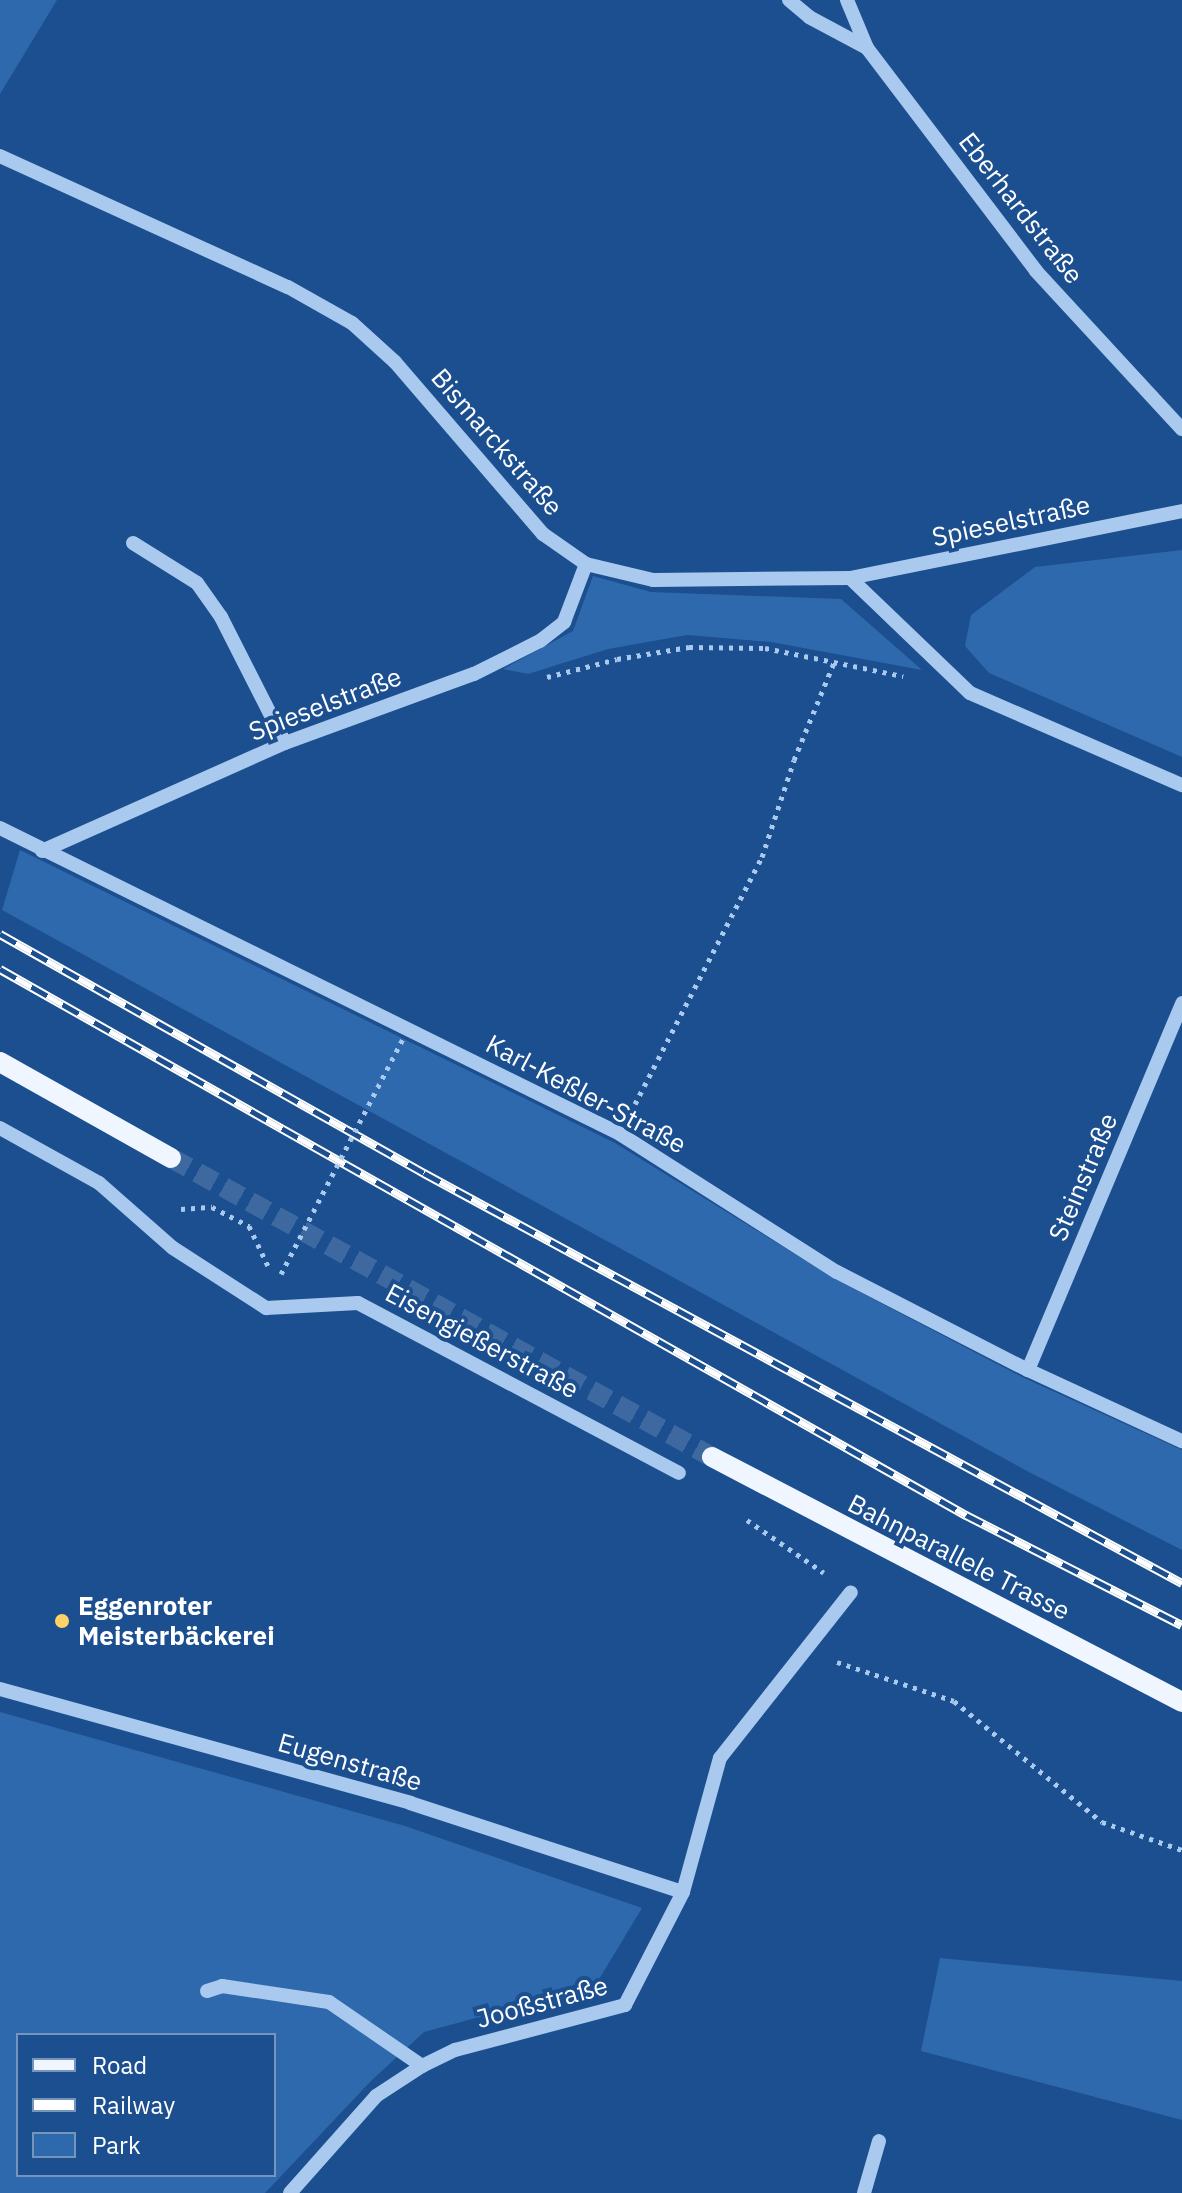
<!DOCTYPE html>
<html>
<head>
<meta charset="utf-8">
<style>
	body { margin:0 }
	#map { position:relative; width:1182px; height:2193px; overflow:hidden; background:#1b4f8f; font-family:"IBM Plex Sans",sans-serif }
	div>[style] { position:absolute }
	.green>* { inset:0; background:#2e69ad }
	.major-tunnel>* { height:20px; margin-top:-10px; transform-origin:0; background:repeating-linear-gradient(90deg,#3d69a0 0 20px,transparent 0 30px) }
	.path>* { height:5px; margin-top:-2.5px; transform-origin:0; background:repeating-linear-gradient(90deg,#a9c9ee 0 4px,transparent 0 10px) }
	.minor>* { height:14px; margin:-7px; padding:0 7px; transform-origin:7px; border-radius:7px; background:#a9c9ee }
	.major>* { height:20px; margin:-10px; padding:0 10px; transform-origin:10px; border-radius:10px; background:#f0f6ff }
	.rail>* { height:9px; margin-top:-4.5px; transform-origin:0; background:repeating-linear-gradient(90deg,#1b4f8f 0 18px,#fff 0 36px); box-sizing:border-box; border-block:2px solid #fff }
	.path-bridge>* { height:5px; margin-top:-2.5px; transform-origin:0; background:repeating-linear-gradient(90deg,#a9c9ee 0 4px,transparent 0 10px) }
	.dots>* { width:22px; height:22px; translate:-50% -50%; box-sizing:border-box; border:4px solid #1b4f8f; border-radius:50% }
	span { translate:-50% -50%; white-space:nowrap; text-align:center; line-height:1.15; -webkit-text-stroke:8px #1b4f8f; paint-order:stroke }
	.street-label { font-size:26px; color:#fff }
	.poi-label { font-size:26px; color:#fff; font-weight:700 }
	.left { translate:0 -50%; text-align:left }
	.legend { position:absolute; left:16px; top:2033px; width:260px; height:144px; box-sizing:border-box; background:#1b4f8f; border:2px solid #7695bc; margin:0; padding:10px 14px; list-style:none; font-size:24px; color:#fff }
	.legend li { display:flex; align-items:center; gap:16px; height:40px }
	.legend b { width:40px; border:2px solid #7695bc }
</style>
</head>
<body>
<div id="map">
	<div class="green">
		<div style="clip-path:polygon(0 0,57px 0,0 94px)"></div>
		<div style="clip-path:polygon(1182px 550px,1182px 757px,989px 673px,965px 646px,971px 615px,1035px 567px)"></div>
		<div style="clip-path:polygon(593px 576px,651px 592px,841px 599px,922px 670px,771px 642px,687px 635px,608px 649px,528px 674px,503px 669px,573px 631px)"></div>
		<div style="clip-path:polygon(20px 850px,615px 1143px,835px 1279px,1022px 1377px,1182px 1450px,1182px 1550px,1029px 1472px,2px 910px)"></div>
		<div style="clip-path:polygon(evenodd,0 1712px,405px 1826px,642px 1908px,595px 1986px,424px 2032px,372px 2080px,265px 2193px,0 2193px,0 1712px,18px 2035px,274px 2035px,274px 2175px,18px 2175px,18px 2035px)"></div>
		<div style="clip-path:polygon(940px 1958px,1182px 1981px,1182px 2120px,921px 2051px)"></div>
	</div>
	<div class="major-tunnel">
		<div style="left:171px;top:1158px;width:618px;rotate:28.93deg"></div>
	</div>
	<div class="path">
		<div style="left:547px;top:677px;width:72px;rotate:-14.4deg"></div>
		<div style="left:617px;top:659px;width:73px;rotate:-9.5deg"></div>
		<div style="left:689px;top:647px;width:76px;rotate:0.8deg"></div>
		<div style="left:765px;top:648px;width:141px;rotate:11.5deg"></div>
		<div style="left:635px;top:1104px;width:278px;rotate:-62.8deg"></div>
		<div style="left:762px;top:857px;width:102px;rotate:-71.7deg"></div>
		<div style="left:794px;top:760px;width:108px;rotate:-67.7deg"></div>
		<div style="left:181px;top:1209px;width:31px;rotate:-4deg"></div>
		<div style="left:212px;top:1207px;width:42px;rotate:27.2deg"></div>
		<div style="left:249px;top:1226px;width:44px;rotate:64.6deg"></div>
		<div style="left:747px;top:1520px;width:93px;rotate:34.5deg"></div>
		<div style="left:837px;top:1662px;width:123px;rotate:18.4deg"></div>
		<div style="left:954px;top:1701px;width:191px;rotate:39.3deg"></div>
		<div style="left:1102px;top:1822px;width:85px;rotate:19.3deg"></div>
	</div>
	<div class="minor">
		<div style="left:789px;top:0;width:26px;rotate:40deg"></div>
		<div style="left:809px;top:17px;width:66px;rotate:28.1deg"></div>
		<div style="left:847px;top:0;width:52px;rotate:67.4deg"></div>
		<div style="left:867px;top:48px;width:280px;rotate:52.8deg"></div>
		<div style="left:1036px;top:271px;width:215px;rotate:47.3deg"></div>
		<div style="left:0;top:156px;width:316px;rotate:24.5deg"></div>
		<div style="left:288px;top:287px;width:73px;rotate:29.4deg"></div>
		<div style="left:352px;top:323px;width:58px;rotate:42.2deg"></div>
		<div style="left:395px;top:362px;width:227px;rotate:49.3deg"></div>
		<div style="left:543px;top:534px;width:52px;rotate:34.9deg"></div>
		<div style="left:586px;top:564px;width:69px;rotate:13.4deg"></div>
		<div style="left:653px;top:580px;width:197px;rotate:-0.6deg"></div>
		<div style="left:850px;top:578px;width:339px;rotate:-11.4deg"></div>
		<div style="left:133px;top:543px;width:75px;rotate:32deg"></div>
		<div style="left:197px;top:583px;width:42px;rotate:54.8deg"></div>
		<div style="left:221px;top:617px;width:141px;rotate:63.1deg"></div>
		<div style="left:850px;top:578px;width:166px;rotate:43.8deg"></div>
		<div style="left:970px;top:693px;width:231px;rotate:23.5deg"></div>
		<div style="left:0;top:828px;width:691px;rotate:26.27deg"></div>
		<div style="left:620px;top:1134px;width:257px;rotate:32.5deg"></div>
		<div style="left:837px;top:1272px;width:215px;rotate:27.2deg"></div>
		<div style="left:1028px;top:1370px;width:170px;rotate:24.8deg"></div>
		<div style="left:42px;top:851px;width:266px;rotate:-24deg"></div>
		<div style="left:285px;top:743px;width:201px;rotate:-20.1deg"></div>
		<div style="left:474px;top:674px;width:74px;rotate:-26.6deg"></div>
		<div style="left:540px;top:641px;width:31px;rotate:-38deg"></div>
		<div style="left:564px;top:622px;width:62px;rotate:-69.2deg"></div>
		<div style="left:0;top:1128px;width:113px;rotate:29.1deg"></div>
		<div style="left:99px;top:1183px;width:98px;rotate:41.3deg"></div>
		<div style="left:173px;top:1248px;width:111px;rotate:32.8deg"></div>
		<div style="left:266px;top:1308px;width:92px;rotate:-3.1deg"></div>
		<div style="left:358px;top:1303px;width:363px;rotate:27.9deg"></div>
		<div style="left:1028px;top:1370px;width:398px;rotate:-67.2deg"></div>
		<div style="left:0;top:1689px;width:426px;rotate:15.5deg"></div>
		<div style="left:410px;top:1803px;width:287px;rotate:18.1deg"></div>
		<div style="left:207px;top:1991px;width:16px;rotate:-18deg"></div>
		<div style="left:222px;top:1986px;width:108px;rotate:8.5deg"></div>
		<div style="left:329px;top:2002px;width:113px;rotate:34.5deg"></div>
		<div style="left:290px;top:2193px;width:130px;rotate:-48.4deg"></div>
		<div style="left:376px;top:2096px;width:55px;rotate:-33.1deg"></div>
		<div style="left:422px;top:2066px;width:37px;rotate:-26deg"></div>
		<div style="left:455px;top:2050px;width:176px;rotate:-14.8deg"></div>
		<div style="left:625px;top:2005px;width:127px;rotate:-62.8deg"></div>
		<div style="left:683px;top:1892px;width:139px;rotate:-74.6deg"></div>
		<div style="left:720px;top:1758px;width:211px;rotate:-51.7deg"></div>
		<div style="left:864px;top:2193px;width:54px;rotate:-73.9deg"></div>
	</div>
	<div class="major">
		<div style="left:0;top:1062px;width:196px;rotate:29.3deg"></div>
		<div style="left:712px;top:1457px;width:530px;rotate:27.53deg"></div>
	</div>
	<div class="rail">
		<div style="left:0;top:934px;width:487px;rotate:29.4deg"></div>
		<div style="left:424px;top:1173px;width:862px;rotate:28.41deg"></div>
		<div style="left:0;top:969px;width:1110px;rotate:29.48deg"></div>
		<div style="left:966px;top:1515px;width:242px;rotate:27deg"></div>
	</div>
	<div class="path-bridge">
		<div style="left:281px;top:1274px;width:276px;rotate:-62.6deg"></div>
	</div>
	<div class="dots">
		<div style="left:62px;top:1621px;background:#ffd166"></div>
	</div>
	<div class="street-label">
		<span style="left:1021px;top:208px;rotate:52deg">Eberhardstraße</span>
		<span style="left:497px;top:442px;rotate:49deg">Bismarckstraße</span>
		<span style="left:1011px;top:521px;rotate:-12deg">Spieselstraße</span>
		<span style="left:325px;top:704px;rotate:-21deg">Spieselstraße</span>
		<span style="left:586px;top:1094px;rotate:28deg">Karl-Keßler-Straße</span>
		<span style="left:1083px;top:1177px;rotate:-67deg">Steinstraße</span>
		<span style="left:482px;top:1341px;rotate:28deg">Eisengießerstraße</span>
		<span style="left:959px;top:1557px;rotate:27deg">Bahnparallele Trasse</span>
		<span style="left:350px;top:1762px;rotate:16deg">Eugenstraße</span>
		<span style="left:542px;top:2002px;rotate:-15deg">Jooßstraße</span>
	</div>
	<div class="poi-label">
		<span class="left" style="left:78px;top:1621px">Eggenroter<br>Meisterbäckerei</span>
	</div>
	<ul class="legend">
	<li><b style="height:10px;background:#f0f6ff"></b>Road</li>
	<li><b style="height:10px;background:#fff"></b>Railway</li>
	<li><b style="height:22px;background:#2e69ad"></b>Park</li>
	</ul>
</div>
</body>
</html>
